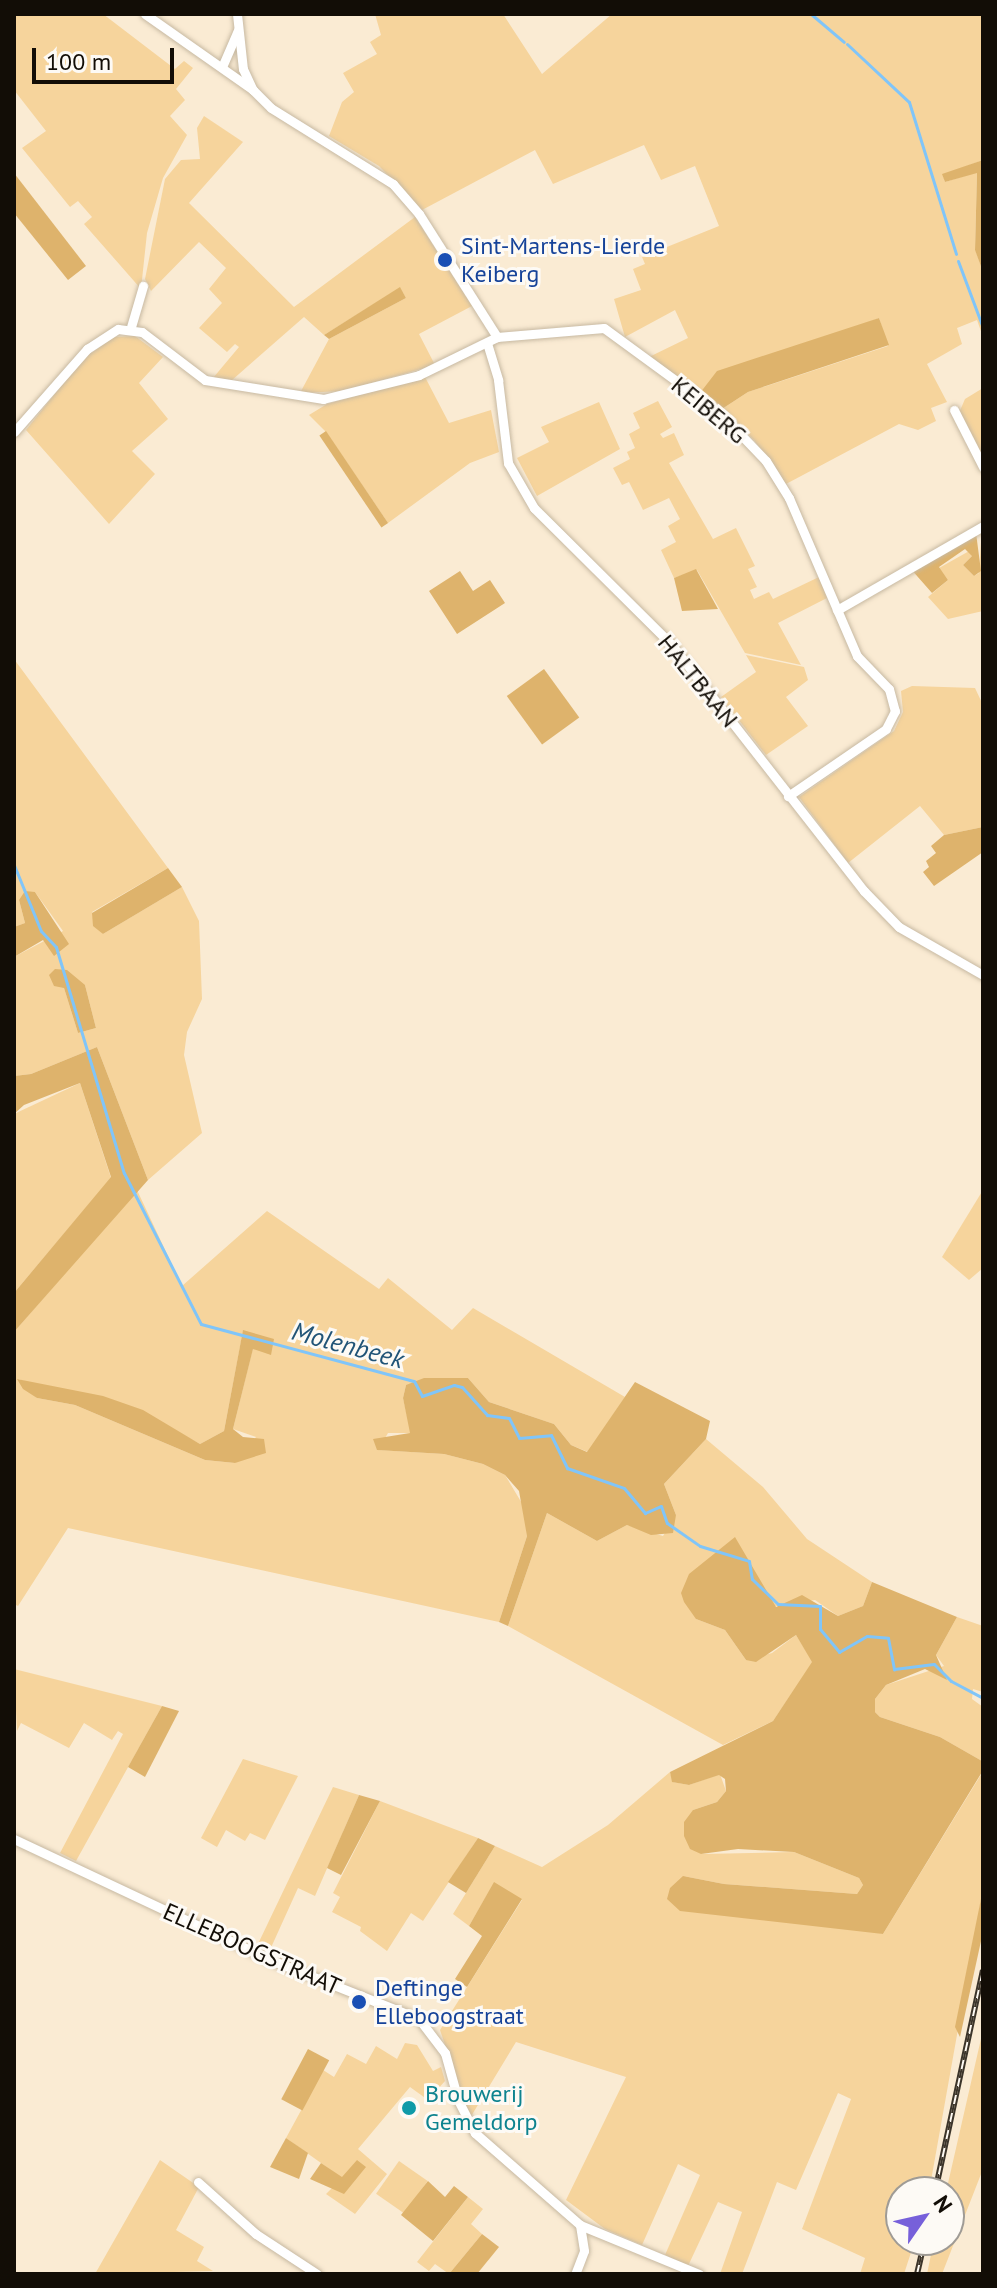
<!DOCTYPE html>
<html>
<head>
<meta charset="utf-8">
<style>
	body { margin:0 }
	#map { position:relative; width:997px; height:2288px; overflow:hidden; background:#faebd3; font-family:"PT Sans",sans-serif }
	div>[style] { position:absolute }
	.green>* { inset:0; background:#f6d49c; transform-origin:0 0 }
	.forest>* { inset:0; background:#deb36c; transform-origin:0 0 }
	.stream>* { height:3px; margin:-1.5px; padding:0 1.5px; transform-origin:1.5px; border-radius:1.5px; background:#80c5f9 }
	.roads { filter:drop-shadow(0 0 2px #c7b9a2) drop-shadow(0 0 2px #c7b9a2) }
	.street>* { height:9px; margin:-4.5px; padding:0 4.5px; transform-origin:4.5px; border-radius:4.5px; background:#fff }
	.rail>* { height:6px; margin-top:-3px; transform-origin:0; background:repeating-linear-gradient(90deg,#fdfaf5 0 9px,#3b342a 0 18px); box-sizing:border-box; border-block:2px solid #3b342a }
	.dots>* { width:22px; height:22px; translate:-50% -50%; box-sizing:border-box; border:4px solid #fdfaf5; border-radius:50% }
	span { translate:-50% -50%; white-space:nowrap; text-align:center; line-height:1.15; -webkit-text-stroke:6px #fdfaf5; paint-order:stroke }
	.transit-label { font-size:24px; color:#164399 }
	.left { translate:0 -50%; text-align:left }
	.street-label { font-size:24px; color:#120d06 }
	.culture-label { font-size:24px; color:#0d838f }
	.water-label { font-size:26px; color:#215477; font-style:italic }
	.frame { position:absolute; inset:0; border:16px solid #120d06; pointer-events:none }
	.north { position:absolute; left:885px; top:2176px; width:80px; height:80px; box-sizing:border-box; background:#fdfaf5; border:2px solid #9f9b95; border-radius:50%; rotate:56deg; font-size:22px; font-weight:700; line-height:32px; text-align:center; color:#120d06 }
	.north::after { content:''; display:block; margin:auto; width:28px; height:36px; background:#7760da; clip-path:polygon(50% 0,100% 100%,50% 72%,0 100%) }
	.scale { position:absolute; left:32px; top:48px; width:142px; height:36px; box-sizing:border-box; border:4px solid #120d06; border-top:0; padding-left:10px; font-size:24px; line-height:28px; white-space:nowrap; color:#120d06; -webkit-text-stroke:6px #fdfaf5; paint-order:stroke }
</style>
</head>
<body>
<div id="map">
	<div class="green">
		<div style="clip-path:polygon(14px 14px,103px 14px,175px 69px,184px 61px,193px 68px,176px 89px,185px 100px,170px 116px,187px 135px,163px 178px,147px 233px,141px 289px,84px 224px,92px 217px,78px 201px,70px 207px,22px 148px,46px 131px,14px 90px)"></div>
		<div style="clip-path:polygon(375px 14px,503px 14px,542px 74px,612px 14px,983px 14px,983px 160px,943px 175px,945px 182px,977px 172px,975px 249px,983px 272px,983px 337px,977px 320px,957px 328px,962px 344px,927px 364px,947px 402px,931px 408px,936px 421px,918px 430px,899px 424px,786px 484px,754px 440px,722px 409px,748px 392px,888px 346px,879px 318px,700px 393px,649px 357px,688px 338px,675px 310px,625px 337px,614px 299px,641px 290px,633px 269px,645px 264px,642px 257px,719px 226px,695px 166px,661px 180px,644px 145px,553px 184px,535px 150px,422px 210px,379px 166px,329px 136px,342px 102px,354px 92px,343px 73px,377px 54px,370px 42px,381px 35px)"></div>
		<div style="clip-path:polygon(204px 116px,243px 142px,189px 203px,294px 307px,415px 217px,472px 306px,419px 334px,435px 365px,343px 391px,300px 393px,329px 339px,406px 298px,400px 288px,324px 335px,304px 317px,231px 381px,213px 378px,239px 347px,235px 344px,227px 352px,199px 328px,222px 303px,209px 289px,226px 268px,199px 242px,151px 291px,145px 279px,165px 179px,181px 160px,200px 159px,197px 128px)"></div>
		<div style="clip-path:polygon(135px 336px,163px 357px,139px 383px,168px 419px,132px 451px,155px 474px,109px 524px,26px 430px,83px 359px,114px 337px)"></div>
		<div style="clip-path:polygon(425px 377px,449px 423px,491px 410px,499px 452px,470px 463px,388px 523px,326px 432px,309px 415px,327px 404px)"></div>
		<div style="clip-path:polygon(983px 388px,983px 459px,959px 413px,965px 399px)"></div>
		<div style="clip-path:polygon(658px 401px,672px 427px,660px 434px,663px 438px,674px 433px,684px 455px,669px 463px,713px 539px,736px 528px,755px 566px,748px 569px,757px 587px,750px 590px,754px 599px,769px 592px,773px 599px,819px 577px,827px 598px,778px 623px,801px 665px,745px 653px,697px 570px,674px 578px,661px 550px,676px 542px,668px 526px,680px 519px,669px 498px,643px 510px,629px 482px,622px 485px,613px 468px,630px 459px,627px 452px,635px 448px,629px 434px,640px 428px,633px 413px)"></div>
		<div style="clip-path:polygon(599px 402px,620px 449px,537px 496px,517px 458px,549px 442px,541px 427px)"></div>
		<div style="clip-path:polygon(981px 542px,983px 545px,983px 611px,948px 619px,928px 597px,948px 580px,939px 568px,971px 550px,972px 556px,963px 565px,974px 576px,979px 573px)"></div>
		<div style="clip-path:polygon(746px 655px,804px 667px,808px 680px,786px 697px,808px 726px,766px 755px,721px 697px,756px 672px)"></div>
		<div style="clip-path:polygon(evenodd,14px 659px,168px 868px,92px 912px,103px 934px,182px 887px,199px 921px,202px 999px,187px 1032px,184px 1055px,202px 1133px,148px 1180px,97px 1047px,31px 1074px,14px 1076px,14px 957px,63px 931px,35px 892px,19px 900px,25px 923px,14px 927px,14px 659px,85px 985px,96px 1028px,78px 1033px,64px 988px,85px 985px)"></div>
		<div style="clip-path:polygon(912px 686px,975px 688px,983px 705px,983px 827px,944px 835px,920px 806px,848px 863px,799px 797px,894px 731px,903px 712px,901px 691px)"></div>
		<div style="clip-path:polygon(80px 1083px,111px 1178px,14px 1293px,14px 1114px)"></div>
		<div style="clip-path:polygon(evenodd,137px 1190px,182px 1286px,267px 1211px,379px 1289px,388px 1278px,452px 1330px,473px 1308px,625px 1397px,588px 1452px,571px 1445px,554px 1424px,489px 1402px,468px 1378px,406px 1385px,403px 1398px,411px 1433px,388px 1433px,378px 1450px,444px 1454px,483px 1464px,505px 1475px,526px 1510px,527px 1536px,499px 1622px,68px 1528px,18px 1606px,14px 1604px,14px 1332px,137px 1190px,243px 1331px,253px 1348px,233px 1429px,256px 1437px,235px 1463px,205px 1460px,75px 1405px,37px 1398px,18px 1379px,173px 1429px,200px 1444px,224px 1431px,243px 1331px)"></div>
		<div style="clip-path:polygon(983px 1190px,983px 1268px,969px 1280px,942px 1257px)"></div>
		<div style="clip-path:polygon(706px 1439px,763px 1487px,807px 1539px,872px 1582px,863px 1606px,838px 1616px,815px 1600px,696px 1619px,725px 1630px,746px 1660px,772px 1653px,796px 1635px,813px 1662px,773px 1721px,723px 1745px,508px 1626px,547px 1513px,597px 1541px,627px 1525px,663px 1536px,676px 1515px,664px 1484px)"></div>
		<div style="clip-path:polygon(957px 1617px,983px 1626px,983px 1692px,973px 1689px,972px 1699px,983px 1707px,983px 1889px,929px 2192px,901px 2192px,901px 2240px,915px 2240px,904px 2274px,860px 2274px,865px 2258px,802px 2229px,851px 2099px,838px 2093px,796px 2190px,777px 2182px,742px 2274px,720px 2274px,742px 2212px,718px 2202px,688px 2266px,665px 2255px,700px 2175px,678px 2164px,642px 2245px,605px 2229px,566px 2200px,626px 2077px,516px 2042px,470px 2118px,440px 2030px,522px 1900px,494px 1883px,469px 1926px,453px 1914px,466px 1893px,495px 1846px,542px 1867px,608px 1825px,670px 1772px,673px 1782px,689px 1785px,720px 1774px,726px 1791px,717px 1802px,693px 1810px,701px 1854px,794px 1852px,859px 1878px,863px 1885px,857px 1894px,724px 1884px,683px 1876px,883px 1934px,982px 1773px,982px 1761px,940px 1737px,880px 1717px,875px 1712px,875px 1699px,886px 1685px,944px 1666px,936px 1655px)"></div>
		<div style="clip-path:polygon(14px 1669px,162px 1706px,76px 1861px,60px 1853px,123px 1734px,118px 1731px,112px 1740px,84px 1723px,69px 1748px,21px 1723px,17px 1731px)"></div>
		<div style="clip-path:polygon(243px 1759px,298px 1776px,265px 1840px,250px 1833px,245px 1841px,226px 1830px,217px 1847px,201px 1838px)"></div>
		<div style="clip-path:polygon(333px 1787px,359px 1795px,315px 1896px,298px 1888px,269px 1952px,257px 1946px)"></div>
		<div style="clip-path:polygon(380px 1801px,478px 1838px,423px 1921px,411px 1913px,387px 1951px,360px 1931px,361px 1927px,332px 1912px,340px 1897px,333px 1893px)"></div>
		<div style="clip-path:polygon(983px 2030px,983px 2169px,942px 2274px,927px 2274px,934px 2240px,949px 2240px,946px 2192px)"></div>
		<div style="clip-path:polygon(405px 2043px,417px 2045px,433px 2071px,441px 2067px,445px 2081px,428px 2100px,410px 2087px,358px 2149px,387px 2174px,355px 2214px,326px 2194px,342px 2178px,286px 2138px,323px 2070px,334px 2077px,347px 2054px,366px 2064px,376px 2046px,397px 2059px)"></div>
		<div style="clip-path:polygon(160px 2160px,199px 2187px,176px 2230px,204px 2247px,197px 2261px,213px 2271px,95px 2274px)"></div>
		<div style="left:399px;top:2161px;width:35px;height:40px;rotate:35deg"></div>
		<div style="clip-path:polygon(468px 2197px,483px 2209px,471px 2224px,482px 2234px,449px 2274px,435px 2264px,429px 2271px,417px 2262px)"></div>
	</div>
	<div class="forest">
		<div style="clip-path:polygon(983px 160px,983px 272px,975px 250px,977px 173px,945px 182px,942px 174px)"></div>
		<div style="clip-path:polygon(14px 173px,86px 266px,68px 280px,14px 213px)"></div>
		<div style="clip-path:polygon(400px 287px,406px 298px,329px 339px,324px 335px)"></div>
		<div style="clip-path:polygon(879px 318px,889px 345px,748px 392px,722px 409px,700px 393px,717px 371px)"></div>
		<div style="left:326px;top:431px;width:111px;height:8px;rotate:56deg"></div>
		<div style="clip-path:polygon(976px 533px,981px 571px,974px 576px,963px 565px,972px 556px,965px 549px,939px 567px,948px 580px,932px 593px,910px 568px)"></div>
		<div style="clip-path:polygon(696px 569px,718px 609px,682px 611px,674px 578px)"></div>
		<div style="clip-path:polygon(460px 571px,473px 591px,490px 580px,505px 603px,457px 634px,429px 591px)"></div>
		<div style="left:544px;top:669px;width:60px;height:46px;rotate:54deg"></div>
		<div style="clip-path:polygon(983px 827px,983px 852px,934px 886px,923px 872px,929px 867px,926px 861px,936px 853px,931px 846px,944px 835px)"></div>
		<div style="clip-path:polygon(168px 868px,182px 887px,103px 934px,93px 926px,92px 913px)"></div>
		<div style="clip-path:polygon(35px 892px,69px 944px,54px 956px,43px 940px,14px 957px,14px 927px,25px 923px,19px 900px,25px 891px)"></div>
		<div style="clip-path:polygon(55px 969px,67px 970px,85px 985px,96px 1028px,78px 1033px,64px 988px,54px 986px,49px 975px)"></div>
		<div style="clip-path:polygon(97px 1047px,148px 1180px,14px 1332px,14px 1293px,111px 1177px,80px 1083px,24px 1105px,14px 1114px,14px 1076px,31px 1074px)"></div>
		<div style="clip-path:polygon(243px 1330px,274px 1339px,271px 1355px,253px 1349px,233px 1429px,243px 1437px,264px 1439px,266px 1453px,235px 1463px,205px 1460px,75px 1405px,37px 1398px,23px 1389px,17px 1379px,103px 1396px,143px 1410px,200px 1444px,224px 1431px)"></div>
		<div style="clip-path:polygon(424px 1378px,468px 1378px,489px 1402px,554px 1424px,571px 1445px,587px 1452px,635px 1382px,710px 1421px,706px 1439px,664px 1484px,676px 1515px,673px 1533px,651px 1535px,627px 1525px,597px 1541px,547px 1513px,508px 1626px,499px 1622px,527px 1536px,519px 1491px,505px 1475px,483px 1464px,444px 1454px,377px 1450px,373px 1439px,410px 1433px,403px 1398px,406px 1385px)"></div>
		<div style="clip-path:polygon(735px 1537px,776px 1607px,802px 1595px,838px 1616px,863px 1606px,872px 1582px,957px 1617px,936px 1655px,947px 1680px,925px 1669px,886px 1685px,875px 1699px,875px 1712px,880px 1717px,940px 1737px,982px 1761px,982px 1772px,883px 1934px,680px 1911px,667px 1899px,670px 1888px,683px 1876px,724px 1884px,857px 1894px,863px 1885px,859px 1878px,794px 1852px,738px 1849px,701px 1854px,690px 1849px,684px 1836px,684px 1822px,693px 1810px,717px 1802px,726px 1791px,725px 1779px,719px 1775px,689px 1785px,672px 1782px,670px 1772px,773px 1721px,812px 1662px,796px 1635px,756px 1662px,746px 1660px,725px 1630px,696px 1619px,684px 1602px,681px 1593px,689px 1574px)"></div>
		<div style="clip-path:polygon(162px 1706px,179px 1711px,145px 1777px,128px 1767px)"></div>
		<div style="clip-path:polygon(359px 1795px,380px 1801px,341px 1875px,327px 1868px)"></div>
		<div style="clip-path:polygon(478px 1838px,495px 1846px,466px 1893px,448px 1882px)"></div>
		<div style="clip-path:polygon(494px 1882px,522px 1899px,467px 1987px,455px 1979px,482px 1936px,469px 1926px)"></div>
		<div style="clip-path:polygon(983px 1889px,983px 1932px,960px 2037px,955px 2027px)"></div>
		<div style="left:308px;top:2049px;width:24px;height:57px;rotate:28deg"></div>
		<div style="clip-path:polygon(286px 2138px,308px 2153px,299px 2179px,270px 2167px)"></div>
		<div style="clip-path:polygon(357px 2160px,366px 2167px,344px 2194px,310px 2179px,321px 2163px,342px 2177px)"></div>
		<div style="clip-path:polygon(428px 2181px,445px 2197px,454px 2186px,468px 2197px,433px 2241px,401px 2215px)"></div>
		<div style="clip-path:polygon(482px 2234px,499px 2247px,477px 2274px,449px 2274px)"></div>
	</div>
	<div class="stream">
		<div style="left:811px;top:14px;width:43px;rotate:40.3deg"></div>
		<div style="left:847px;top:44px;width:85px;rotate:43.1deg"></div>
		<div style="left:909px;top:102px;width:159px;rotate:72.8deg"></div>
		<div style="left:958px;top:261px;width:72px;rotate:69.5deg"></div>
		<div style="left:14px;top:865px;width:71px;rotate:67.8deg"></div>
		<div style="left:41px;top:931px;width:22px;rotate:47deg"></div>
		<div style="left:56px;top:947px;width:236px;rotate:73.3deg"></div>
		<div style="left:124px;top:1173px;width:169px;rotate:63deg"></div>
		<div style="left:201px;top:1324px;width:220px;rotate:15deg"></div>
		<div style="left:414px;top:1381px;width:17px;rotate:62deg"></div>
		<div style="left:422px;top:1396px;width:34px;rotate:-19deg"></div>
		<div style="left:454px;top:1385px;width:8px;rotate:14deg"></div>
		<div style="left:462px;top:1387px;width:38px;rotate:48deg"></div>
		<div style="left:487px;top:1415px;width:22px;rotate:8deg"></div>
		<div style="left:509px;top:1418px;width:22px;rotate:63deg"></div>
		<div style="left:519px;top:1438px;width:32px;rotate:-5deg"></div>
		<div style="left:551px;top:1435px;width:37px;rotate:64deg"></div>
		<div style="left:567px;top:1468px;width:60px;rotate:19.3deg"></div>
		<div style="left:624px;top:1488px;width:33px;rotate:50deg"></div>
		<div style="left:645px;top:1513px;width:17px;rotate:-24deg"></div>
		<div style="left:661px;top:1506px;width:18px;rotate:71deg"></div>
		<div style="left:667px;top:1523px;width:40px;rotate:34.9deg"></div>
		<div style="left:700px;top:1546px;width:51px;rotate:17deg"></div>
		<div style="left:749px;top:1561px;width:18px;rotate:81deg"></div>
		<div style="left:752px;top:1579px;width:36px;rotate:44deg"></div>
		<div style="left:778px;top:1604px;width:42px;rotate:2.7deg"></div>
		<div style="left:820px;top:1606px;width:23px;rotate:90deg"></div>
		<div style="left:820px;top:1629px;width:30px;rotate:50deg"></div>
		<div style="left:839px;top:1652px;width:32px;rotate:-30deg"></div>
		<div style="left:867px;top:1636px;width:21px;rotate:5deg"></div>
		<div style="left:888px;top:1638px;width:32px;rotate:79deg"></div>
		<div style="left:894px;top:1669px;width:40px;rotate:-7.1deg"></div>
		<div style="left:934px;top:1664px;width:24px;rotate:45deg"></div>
		<div style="left:951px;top:1681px;width:36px;rotate:28deg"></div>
	</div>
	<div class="roads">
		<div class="street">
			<div style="left:145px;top:14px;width:132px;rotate:35.1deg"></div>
			<div style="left:237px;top:14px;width:55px;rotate:83.8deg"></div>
			<div style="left:243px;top:69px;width:23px;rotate:65deg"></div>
			<div style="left:253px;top:90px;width:25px;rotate:45deg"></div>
			<div style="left:271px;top:108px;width:144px;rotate:31.9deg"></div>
			<div style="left:393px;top:184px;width:40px;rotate:49deg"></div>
			<div style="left:419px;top:214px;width:146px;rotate:57.6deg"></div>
			<div style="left:222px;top:67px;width:40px;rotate:-66.6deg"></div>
			<div style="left:131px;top:327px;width:43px;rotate:-73.7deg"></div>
			<div style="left:487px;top:343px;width:39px;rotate:73deg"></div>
			<div style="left:498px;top:380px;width:84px;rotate:83.1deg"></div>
			<div style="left:508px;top:463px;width:52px;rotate:60deg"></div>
			<div style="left:534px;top:508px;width:193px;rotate:44.8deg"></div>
			<div style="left:671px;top:644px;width:313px;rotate:52deg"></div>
			<div style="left:864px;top:891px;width:50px;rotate:45.8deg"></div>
			<div style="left:899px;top:927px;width:97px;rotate:29.7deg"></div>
			<div style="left:954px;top:410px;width:64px;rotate:63deg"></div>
			<div style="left:14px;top:432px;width:111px;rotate:-48.7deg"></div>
			<div style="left:87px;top:349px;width:37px;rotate:-33deg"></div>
			<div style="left:118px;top:329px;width:24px;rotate:7deg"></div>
			<div style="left:142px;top:332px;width:79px;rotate:37.3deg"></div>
			<div style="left:205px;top:380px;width:120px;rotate:9.1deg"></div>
			<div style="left:323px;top:399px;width:99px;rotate:-14deg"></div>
			<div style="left:419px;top:375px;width:87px;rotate:-26deg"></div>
			<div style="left:497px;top:337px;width:107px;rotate:-4.8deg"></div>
			<div style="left:604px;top:328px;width:144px;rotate:36.2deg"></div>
			<div style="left:720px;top:413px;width:66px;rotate:46.2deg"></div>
			<div style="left:766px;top:461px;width:44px;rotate:58.1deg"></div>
			<div style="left:789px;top:498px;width:172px;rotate:66.7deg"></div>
			<div style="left:857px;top:656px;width:46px;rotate:45.9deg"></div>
			<div style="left:889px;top:689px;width:23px;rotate:75deg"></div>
			<div style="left:895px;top:711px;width:20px;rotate:117deg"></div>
			<div style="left:886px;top:729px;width:119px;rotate:145.6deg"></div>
			<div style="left:837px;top:610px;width:168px;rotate:-29.9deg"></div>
			<div style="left:14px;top:1839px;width:284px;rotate:25.2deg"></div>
			<div style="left:271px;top:1960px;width:159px;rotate:21.7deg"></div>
			<div style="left:419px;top:2019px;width:43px;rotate:52.6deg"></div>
			<div style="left:445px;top:2053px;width:49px;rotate:74.5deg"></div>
			<div style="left:458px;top:2100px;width:37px;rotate:63deg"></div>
			<div style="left:475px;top:2133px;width:140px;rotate:41.2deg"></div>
			<div style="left:580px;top:2225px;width:26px;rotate:81deg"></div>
			<div style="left:584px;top:2251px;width:25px;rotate:111deg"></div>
			<div style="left:198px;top:2182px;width:78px;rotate:41.9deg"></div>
			<div style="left:256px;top:2234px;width:73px;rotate:33.3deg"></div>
			<div style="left:580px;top:2225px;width:129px;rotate:22.4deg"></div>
		</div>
	</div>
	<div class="rail">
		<div style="left:935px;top:2192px;width:227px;rotate:-77.8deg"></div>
		<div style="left:917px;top:2274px;width:35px;rotate:-77deg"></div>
	</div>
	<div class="dots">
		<div style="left:445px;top:260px;background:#1a4fb4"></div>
		<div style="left:359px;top:2002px;background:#1a4fb4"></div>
		<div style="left:409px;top:2108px;background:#0f9aa8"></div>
	</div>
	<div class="transit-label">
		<span class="left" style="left:461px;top:260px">Sint-Martens-Lierde<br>Keiberg</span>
		<span class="left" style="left:375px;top:2002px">Deftinge<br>Elleboogstraat</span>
	</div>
	<div class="street-label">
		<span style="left:709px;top:410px;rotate:40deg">KEIBERG</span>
		<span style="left:698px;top:681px;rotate:51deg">HALTBAAN</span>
		<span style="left:252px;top:1949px;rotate:24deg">ELLEBOOGSTRAAT</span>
	</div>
	<div class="culture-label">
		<span class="left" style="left:425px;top:2108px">Brouwerij<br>Gemeldorp</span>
	</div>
	<div class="water-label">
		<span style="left:348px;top:1345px;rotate:15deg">Molenbeek</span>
	</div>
	<div class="frame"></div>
	<div class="north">N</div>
	<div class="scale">100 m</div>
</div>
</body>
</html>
